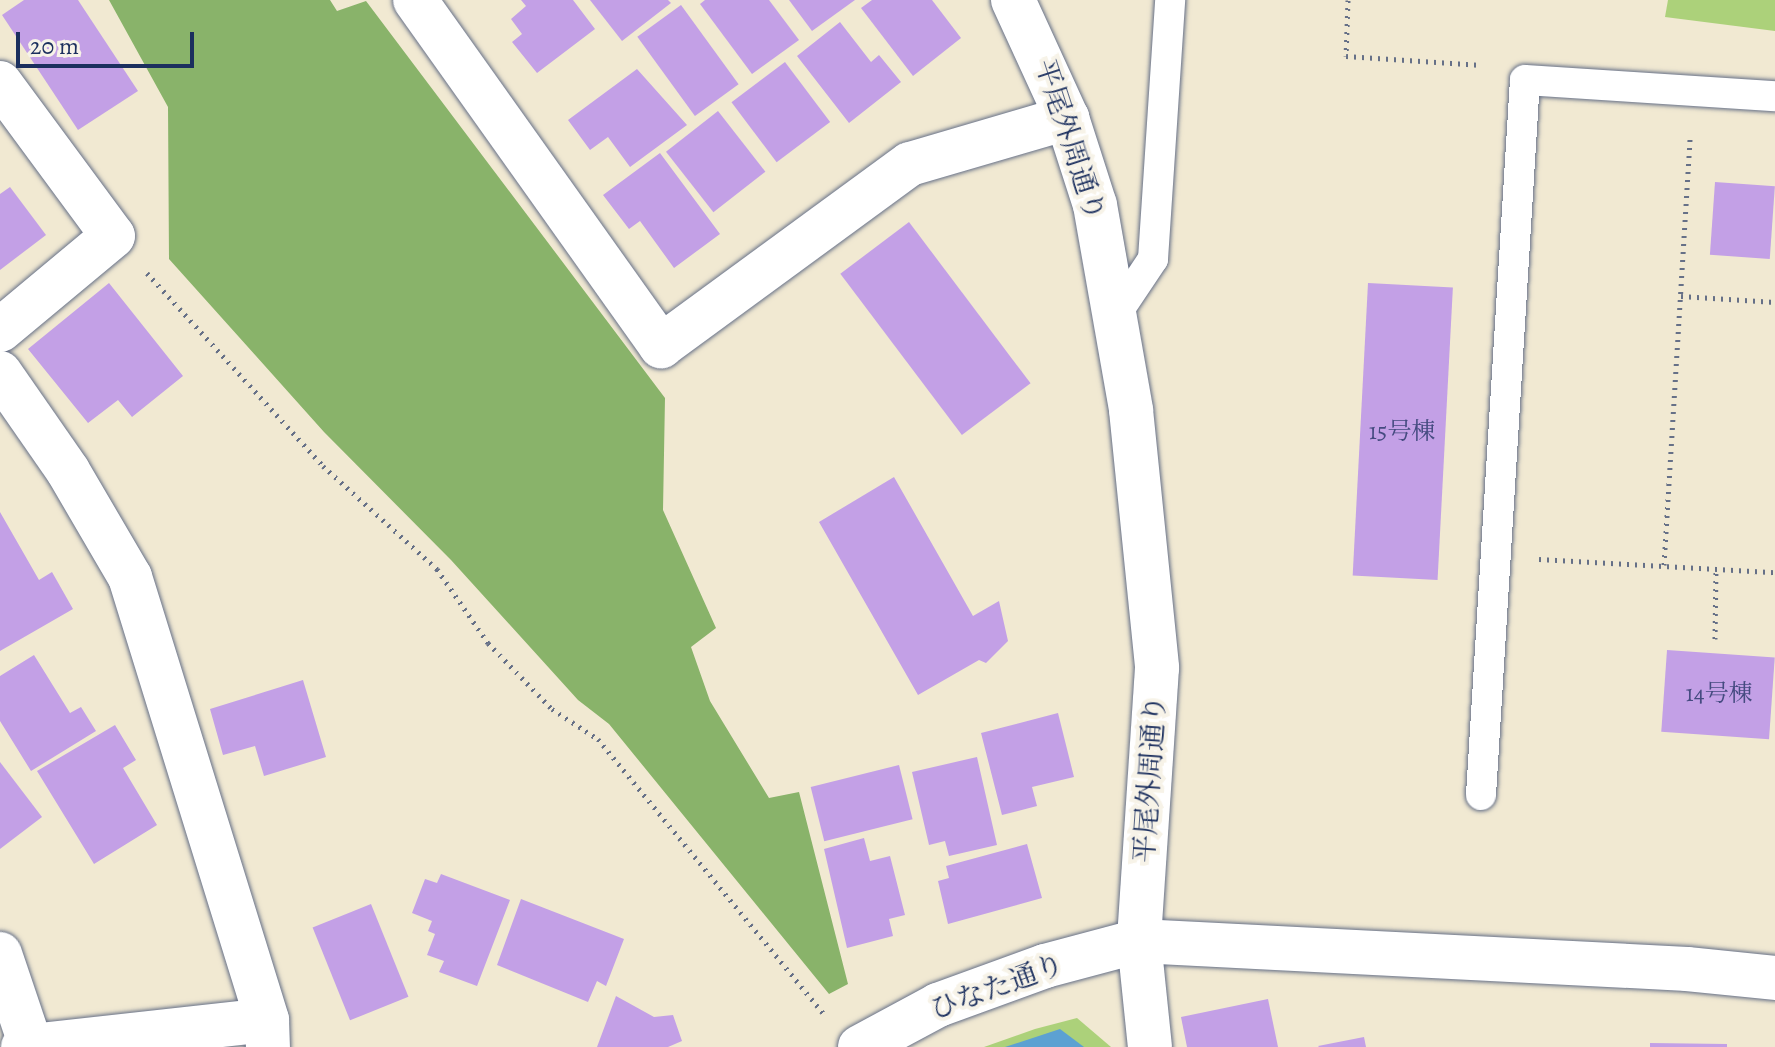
<!DOCTYPE html>
<html>
<head>
<meta charset="utf-8">
<style>
	body { margin:0 }
	#map { position:relative; width:1775px; height:1047px; overflow:hidden; background:#f1e9d2; font-family:Alegreya,"Noto Serif JP",serif }
	div>[style] { position:absolute }
	.green>* { inset:0; background:#acd17a }
	.forest>* { inset:0; background:#89b36a }
	.water>* { inset:0; background:#5ca1d2 }
	.building>* { inset:0; background:#c3a0e6; transform-origin:0 0 }
	.path>* { height:5px; margin-top:-2.5px; transform-origin:0; background:repeating-linear-gradient(90deg,#667087 0 2px,transparent 0 8px) }
	.roads { filter:drop-shadow(0 0 2px #667087) drop-shadow(0 0 2px #667087) }
	.service>* { height:30px; margin:-15px; padding:0 15px; transform-origin:15px; border-radius:15px; background:#fff }
	.minor>* { height:44px; margin:-22px; padding:0 22px; transform-origin:22px; border-radius:22px; background:#fff }
	.tertiary>* { height:44px; margin:-22px; padding:0 22px; transform-origin:22px; border-radius:22px; background:#fff }
	span { translate:-50% -50%; white-space:nowrap; text-align:center; line-height:1.15; -webkit-text-stroke:8px #f7f3e8; paint-order:stroke }
	.number-label { font-size:24px; color:#454b80 }
	.number-label span { -webkit-text-stroke-width:0 }
	.street-label { font-size:28px; color:#1b2f5e }
	.scale { position:absolute; left:16px; top:32px; width:178px; height:36px; box-sizing:border-box; border:4px solid #1b2f5e; border-top:0; padding-left:10px; font-size:24px; line-height:28px; white-space:nowrap; color:#1b2f5e; -webkit-text-stroke:6px #f7f3e8; paint-order:stroke }
</style>
</head>
<body>
<div id="map">
	<div class="green">
		<div style="clip-path:polygon(1668px 0,1775px 0,1775px 31px,1665px 17px)"></div>
		<div style="clip-path:polygon(1077px 1018px,1111px 1047px,984px 1047px,1035px 1029px)"></div>
	</div>
	<div class="forest">
		<div style="clip-path:polygon(109px 0,330px 0,337px 11px,366px 1px,665px 398px,663px 510px,716px 628px,691px 647px,710px 701px,769px 798px,799px 792px,848px 984px,829px 994px,609px 724px,578px 700px,451px 560px,324px 432px,169px 259px,168px 107px)"></div>
	</div>
	<div class="water">
		<div style="clip-path:polygon(1060px 1029px,1084px 1047px,1005px 1047px)"></div>
	</div>
	<div class="building">
		<div style="clip-path:polygon(24px 0,78px 0,138px 91px,78px 130px,2px 15px)"></div>
		<div style="clip-path:polygon(521px 0,573px 0,595px 29px,537px 73px,512px 42px,522px 34px,511px 19px,526px 6px)"></div>
		<div style="clip-path:polygon(590px 0,668px 0,671px 3px,622px 41px)"></div>
		<div style="clip-path:polygon(705px 0,769px 0,799px 40px,752px 74px,700px 4px)"></div>
		<div style="clip-path:polygon(789px 0,855px 0,812px 31px)"></div>
		<div style="clip-path:polygon(872px 0,932px 0,961px 38px,913px 76px,861px 8px)"></div>
		<div style="left:681px;top:5px;width:98px;height:54px;rotate:54deg"></div>
		<div style="clip-path:polygon(840px 22px,871px 62px,879px 55px,901px 82px,849px 123px,797px 56px)"></div>
		<div style="left:785px;top:62px;width:75px;height:67px;rotate:53deg"></div>
		<div style="clip-path:polygon(637px 69px,687px 125px,630px 167px,608px 137px,590px 150px,568px 120px)"></div>
		<div style="left:718px;top:111px;width:77px;height:66px;rotate:52deg"></div>
		<div style="clip-path:polygon(660px 153px,720px 234px,674px 268px,640px 221px,629px 229px,603px 195px)"></div>
		<div style="left:1715px;top:182px;width:60px;height:73px;rotate:4deg"></div>
		<div style="clip-path:polygon(10px 187px,46px 235px,0 270px,0 194px)"></div>
		<div style="left:909px;top:222px;width:202px;height:86px;rotate:53deg"></div>
		<div style="clip-path:polygon(109px 283px,183px 376px,132px 417px,118px 400px,88px 423px,28px 349px)"></div>
		<div style="left:1368px;top:283px;width:85px;height:293px;rotate:3deg"></div>
		<div style="clip-path:polygon(894px 477px,973px 616px,999px 601px,1008px 641px,986px 663px,979px 660px,918px 695px,819px 522px)"></div>
		<div style="clip-path:polygon(0 512px,39px 580px,52px 572px,73px 609px,0 651px)"></div>
		<div style="left:1667px;top:650px;width:108px;height:82px;rotate:4deg"></div>
		<div style="clip-path:polygon(34px 655px,70px 713px,81px 707px,96px 731px,31px 771px,0 721px,0 676px)"></div>
		<div style="clip-path:polygon(303px 680px,326px 757px,264px 776px,255px 746px,223px 755px,210px 709px)"></div>
		<div style="clip-path:polygon(1058px 713px,1074px 777px,1032px 787px,1037px 806px,1002px 815px,981px 733px)"></div>
		<div style="clip-path:polygon(115px 725px,136px 760px,123px 768px,157px 825px,94px 864px,37px 771px)"></div>
		<div style="clip-path:polygon(977px 757px,997px 845px,949px 856px,945px 841px,929px 845px,912px 772px)"></div>
		<div style="clip-path:polygon(0 762px,42px 817px,0 849px)"></div>
		<div style="left:899px;top:765px;width:56px;height:91px;rotate:76deg"></div>
		<div style="clip-path:polygon(864px 838px,870px 861px,890px 856px,905px 915px,889px 919px,893px 936px,847px 948px,824px 849px)"></div>
		<div style="clip-path:polygon(1027px 844px,1042px 898px,948px 924px,938px 881px,949px 878px,946px 866px)"></div>
		<div style="clip-path:polygon(441px 874px,510px 900px,477px 986px,439px 972px,444px 961px,427px 955px,435px 934px,428px 931px,432px 921px,412px 913px,425px 879px,437px 883px)"></div>
		<div style="clip-path:polygon(521px 899px,624px 939px,606px 986px,597px 981px,588px 1002px,497px 965px)"></div>
		<div style="left:371px;top:904px;width:100px;height:63px;rotate:68deg"></div>
		<div style="clip-path:polygon(616px 996px,654px 1017px,673px 1015px,682px 1041px,668px 1047px,597px 1047px)"></div>
		<div style="clip-path:polygon(1268px 999px,1278px 1047px,1187px 1047px,1181px 1017px)"></div>
		<div style="clip-path:polygon(1364px 1037px,1366px 1047px,1319px 1047px,1318px 1046px)"></div>
		<div style="clip-path:polygon(1650px 1043px,1727px 1044px,1727px 1047px,1650px 1047px)"></div>
	</div>
	<div class="path">
		<div style="left:1348px;top:0;width:56px;rotate:92deg"></div>
		<div style="left:1346px;top:56px;width:136px;rotate:3.8deg"></div>
		<div style="left:147px;top:273px;width:261px;rotate:47.6deg"></div>
		<div style="left:323px;top:466px;width:154px;rotate:42.1deg"></div>
		<div style="left:437px;top:569px;width:90px;rotate:55.4deg"></div>
		<div style="left:488px;top:643px;width:92px;rotate:45.9deg"></div>
		<div style="left:552px;top:709px;width:55px;rotate:33.1deg"></div>
		<div style="left:598px;top:739px;width:355px;rotate:50.6deg"></div>
		<div style="left:1681px;top:296px;width:94px;rotate:3.7deg"></div>
		<div style="left:1539px;top:559px;width:236px;rotate:3.2deg"></div>
		<div style="left:1664px;top:565px;width:431px;rotate:-86.5deg"></div>
		<div style="left:1715px;top:639px;width:71px;rotate:-89.2deg"></div>
	</div>
	<div class="roads">
		<div class="service">
			<div style="left:1117px;top:313px;width:65px;rotate:-56.3deg"></div>
			<div style="left:1153px;top:259px;width:260px;rotate:-86.2deg"></div>
			<div style="left:1481px;top:795px;width:716px;rotate:-86.48deg"></div>
			<div style="left:1525px;top:80px;width:251px;rotate:3.7deg"></div>
		</div>
		<div class="minor">
			<div style="left:415px;top:0;width:425px;rotate:54.6deg"></div>
			<div style="left:661px;top:346px;width:308px;rotate:-36.2deg"></div>
			<div style="left:910px;top:164px;width:164px;rotate:-16.3deg"></div>
			<div style="left:0;top:83px;width:190px;rotate:53.6deg"></div>
			<div style="left:113px;top:236px;width:147px;rotate:140.2deg"></div>
			<div style="left:0;top:373px;width:119px;rotate:55.2deg"></div>
			<div style="left:68px;top:471px;width:123px;rotate:59.7deg"></div>
			<div style="left:130px;top:577px;width:464px;rotate:72.8deg"></div>
			<div style="left:267px;top:1020px;width:27px;rotate:88deg"></div>
			<div style="left:1139px;top:941px;width:107px;rotate:84.1deg"></div>
			<div style="left:0;top:954px;width:97px;rotate:71.4deg"></div>
			<div style="left:23px;top:1047px;width:245px;rotate:-6.3deg"></div>
		</div>
		<div class="tertiary">
			<div style="left:1013px;top:0;width:130px;rotate:65.4deg"></div>
			<div style="left:1067px;top:118px;width:91px;rotate:72.2deg"></div>
			<div style="left:1095px;top:205px;width:208px;rotate:80deg"></div>
			<div style="left:1131px;top:410px;width:259px;rotate:84.2deg"></div>
			<div style="left:1157px;top:668px;width:274px;rotate:93.8deg"></div>
			<div style="left:1139px;top:941px;width:549px;rotate:2.92deg"></div>
			<div style="left:1687px;top:969px;width:88px;rotate:5.8deg"></div>
			<div style="left:860px;top:1047px;width:89px;rotate:-28.3deg"></div>
			<div style="left:938px;top:1005px;width:114px;rotate:-20deg"></div>
			<div style="left:1045px;top:966px;width:97px;rotate:-14.9deg"></div>
		</div>
	</div>
	<div class="number-label">
		<span style="left:1402px;top:432px">15号棟</span>
		<span style="left:1719px;top:694px">14号棟</span>
	</div>
	<div class="street-label">
		<span style="left:1070px;top:140px;rotate:72deg">平尾外周通り</span>
		<span style="left:1150px;top:779px;rotate:-86deg">平尾外周通り</span>
		<span style="left:997px;top:987px;rotate:-20deg">ひなた通り</span>
	</div>
	<div class="scale">20 m</div>
</div>
</body>
</html>
